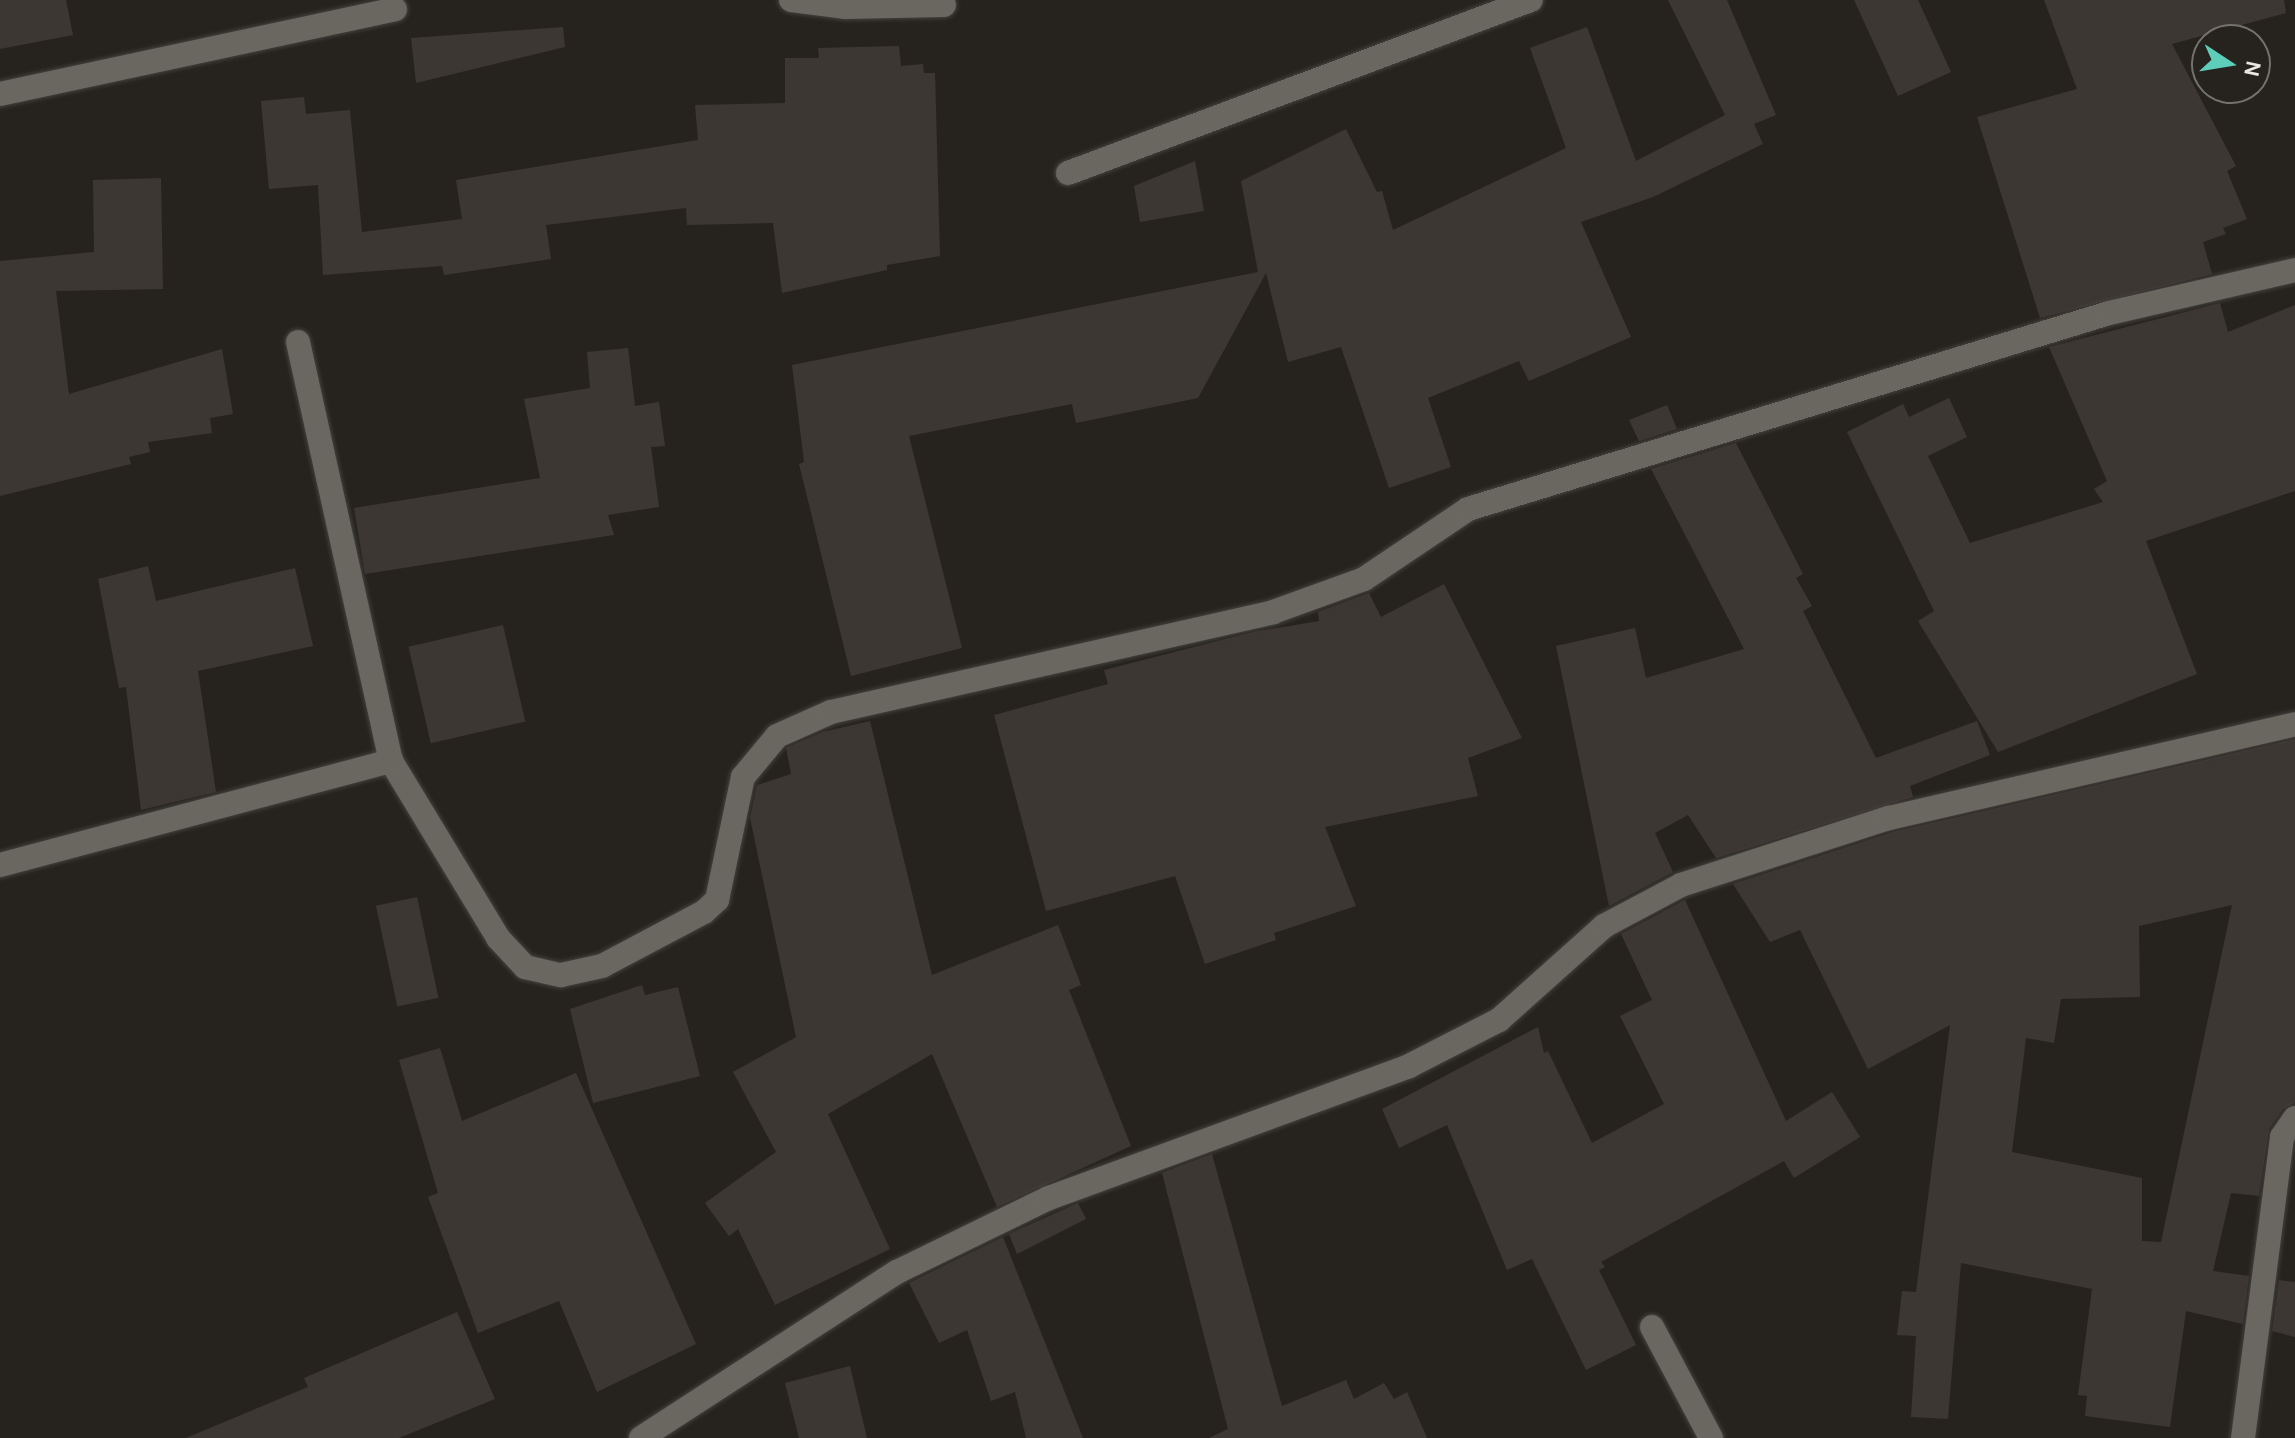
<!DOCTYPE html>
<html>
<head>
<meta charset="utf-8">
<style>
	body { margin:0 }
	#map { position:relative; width:2295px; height:1438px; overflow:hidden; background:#26231e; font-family:Karla,sans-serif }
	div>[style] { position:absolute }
	.building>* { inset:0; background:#3d3734; transform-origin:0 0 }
	.roads { filter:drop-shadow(0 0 2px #44413d) drop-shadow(0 0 2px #44413d) }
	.street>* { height:24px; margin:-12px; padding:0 12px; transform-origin:12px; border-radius:12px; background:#6a6761 }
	span { translate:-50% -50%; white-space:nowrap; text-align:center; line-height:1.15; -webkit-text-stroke:6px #26231e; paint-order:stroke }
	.north { position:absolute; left:2191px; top:24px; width:80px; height:80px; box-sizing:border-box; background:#26231e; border:2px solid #74726e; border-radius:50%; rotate:102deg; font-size:22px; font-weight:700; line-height:32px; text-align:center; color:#eae8e5 }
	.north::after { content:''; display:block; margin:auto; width:28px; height:36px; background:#5dceb9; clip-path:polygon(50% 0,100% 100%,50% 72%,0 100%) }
</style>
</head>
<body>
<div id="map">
	<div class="building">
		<div style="clip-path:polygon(0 0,66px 0,73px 35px,0 49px)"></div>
		<div style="clip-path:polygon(1668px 0,1727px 0,1776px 115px,1754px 124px,1763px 144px,1653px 197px,1581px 222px,1631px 337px,1529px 381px,1519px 361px,1428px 398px,1451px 467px,1389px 488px,1341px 347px,1288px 362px,1266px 273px,1198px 398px,1076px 423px,1072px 404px,909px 436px,962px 648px,851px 676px,799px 464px,804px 462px,792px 365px,1258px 272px,1241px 181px,1346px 129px,1377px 192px,1382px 191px,1393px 230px,1566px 148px,1530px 48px,1587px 27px,1636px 161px,1725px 115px)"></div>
		<div style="clip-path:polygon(1854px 0,1918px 0,1951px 72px,1898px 96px)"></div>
		<div style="clip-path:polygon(2044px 0,2284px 0,2286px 13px,2172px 44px,2236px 166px,2227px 171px,2247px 219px,2223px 228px,2226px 234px,2203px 242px,2212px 274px,2040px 318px,1977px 117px,2077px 89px)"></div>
		<div style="clip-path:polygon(563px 27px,565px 47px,416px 83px,411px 38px)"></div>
		<div style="clip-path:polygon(899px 46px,901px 66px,923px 64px,924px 73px,935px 73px,940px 256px,887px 265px,887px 270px,782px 293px,773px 223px,687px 225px,686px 208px,546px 225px,551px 259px,444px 275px,442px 266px,323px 275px,318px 185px,269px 189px,261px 101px,304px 97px,306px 114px,350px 110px,362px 232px,462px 219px,456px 180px,698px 140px,695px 105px,785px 103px,785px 58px,819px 58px,818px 48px)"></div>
		<div style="clip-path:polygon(1195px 161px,1204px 211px,1140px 222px,1134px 186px)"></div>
		<div style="clip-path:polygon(161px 178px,163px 289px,56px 291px,69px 394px,222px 349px,233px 414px,210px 418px,212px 433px,148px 442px,150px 452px,129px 457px,131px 464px,0 496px,0 261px,94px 252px,93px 180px)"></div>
		<div style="clip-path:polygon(2220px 303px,2228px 332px,2295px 305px,2295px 491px,2146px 541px,2197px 674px,1998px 752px,1918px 621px,1934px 611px,1847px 432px,1903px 404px,1909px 417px,1949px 398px,1967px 437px,1928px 456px,1970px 543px,2103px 502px,2094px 489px,2107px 481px,2049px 347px)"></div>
		<div style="clip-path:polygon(628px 348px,635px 406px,659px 402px,665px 446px,651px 447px,659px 507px,608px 515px,614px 535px,365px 574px,354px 508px,540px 478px,524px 399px,590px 388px,587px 352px)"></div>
		<div style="clip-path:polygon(1667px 405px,1677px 429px,1639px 441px,1629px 420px)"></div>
		<div style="clip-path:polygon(1736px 443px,1803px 574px,1796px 578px,1812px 606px,1803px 611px,1876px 758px,1977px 721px,1990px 755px,1910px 786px,1913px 797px,1716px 858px,1688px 815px,1655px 833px,1673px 872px,1609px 906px,1556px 646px,1635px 628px,1646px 678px,1744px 649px,1651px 469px)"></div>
		<div style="clip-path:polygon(148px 566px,156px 601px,295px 568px,313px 646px,198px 671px,216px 792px,141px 810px,126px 687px,119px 688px,98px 579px)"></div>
		<div style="clip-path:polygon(1444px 584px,1522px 738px,1468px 758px,1478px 796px,1325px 827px,1356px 906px,1274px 933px,1276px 940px,1205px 964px,1175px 876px,1046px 911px,994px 715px,1108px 684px,1104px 670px,1253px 632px,1319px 621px,1318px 612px,1369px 593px,1381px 617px)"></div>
		<div style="left:503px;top:625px;width:99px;height:97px;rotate:77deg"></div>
		<div style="clip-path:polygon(870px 721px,932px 975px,1058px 925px,1081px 985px,1069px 990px,1131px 1146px,997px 1207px,932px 1054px,828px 1114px,890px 1249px,775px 1305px,738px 1229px,729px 1236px,705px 1203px,776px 1152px,733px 1072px,796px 1037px,750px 818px,757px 785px,791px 774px,786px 748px,823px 732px)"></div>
		<div style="clip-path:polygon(evenodd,2295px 739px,2295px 1103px,2283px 1109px,2269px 1129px,2259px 1196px,2231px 1193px,2213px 1271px,2249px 1276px,2243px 1324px,2186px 1311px,2170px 1427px,2085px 1416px,2087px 1396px,2078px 1395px,2092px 1289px,1961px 1263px,1948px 1419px,1911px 1417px,1916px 1336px,1897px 1335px,1902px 1291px,1916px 1292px,1950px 1025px,1868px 1069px,1800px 930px,1770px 942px,1733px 884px,1893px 832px,2295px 739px,2232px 905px,2161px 1242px,2142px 1241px,2142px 1178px,2012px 1152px,2026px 1038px,2054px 1043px,2061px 999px,2140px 997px,2139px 926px,2232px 905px)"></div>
		<div style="left:417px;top:897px;width:103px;height:42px;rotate:78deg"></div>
		<div style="clip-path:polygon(1685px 900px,1786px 1121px,1832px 1092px,1860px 1137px,1794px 1178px,1784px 1161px,1601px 1262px,1605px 1267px,1599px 1270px,1636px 1345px,1586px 1370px,1532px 1259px,1507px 1270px,1447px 1125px,1399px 1148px,1382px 1109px,1538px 1027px,1544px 1053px,1548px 1051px,1592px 1143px,1664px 1104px,1620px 1016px,1652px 1000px,1621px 934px)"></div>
		<div style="clip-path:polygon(642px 985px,645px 995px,678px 987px,700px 1076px,593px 1103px,570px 1009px)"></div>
		<div style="clip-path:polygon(440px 1048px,462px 1121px,576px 1073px,696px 1344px,597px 1392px,559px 1301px,478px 1333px,428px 1197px,438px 1193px,399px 1060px)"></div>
		<div style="clip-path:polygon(1212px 1154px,1282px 1406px,1346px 1380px,1354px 1399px,1384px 1383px,1394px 1399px,1407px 1392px,1427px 1438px,1209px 1438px,1228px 1429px,1162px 1173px)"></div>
		<div style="clip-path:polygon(1078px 1203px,1086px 1219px,1017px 1254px,1009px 1234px)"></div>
		<div style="clip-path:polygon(1003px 1237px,1083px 1438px,1026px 1438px,1015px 1392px,991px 1401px,967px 1330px,939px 1343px,909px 1283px)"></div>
		<div style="clip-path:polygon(2279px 1280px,2295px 1282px,2295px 1337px,2272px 1331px)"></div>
		<div style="clip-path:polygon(457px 1312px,495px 1399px,399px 1438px,186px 1438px,308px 1387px,304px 1378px)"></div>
		<div style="clip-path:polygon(850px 1366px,867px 1438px,799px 1438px,785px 1383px)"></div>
	</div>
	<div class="roads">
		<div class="street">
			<div style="left:791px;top:0;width:54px;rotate:7.4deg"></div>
			<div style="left:845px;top:7px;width:99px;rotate:-1.2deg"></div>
			<div style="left:0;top:94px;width:404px;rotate:-12.1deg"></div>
			<div style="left:1068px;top:173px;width:494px;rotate:-20.5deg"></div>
			<div style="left:298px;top:342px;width:429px;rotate:77.5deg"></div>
			<div style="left:391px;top:761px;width:207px;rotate:58.8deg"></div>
			<div style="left:498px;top:938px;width:40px;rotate:47deg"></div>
			<div style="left:525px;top:967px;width:37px;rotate:13deg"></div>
			<div style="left:561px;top:975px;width:42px;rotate:-12.4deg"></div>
			<div style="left:602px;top:966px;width:115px;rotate:-27.9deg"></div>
			<div style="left:704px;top:912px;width:18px;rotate:-43deg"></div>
			<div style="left:717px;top:900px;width:126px;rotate:-78.1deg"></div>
			<div style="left:743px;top:777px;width:53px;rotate:-50.3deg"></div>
			<div style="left:777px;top:736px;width:59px;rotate:-24deg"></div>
			<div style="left:831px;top:712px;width:453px;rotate:-12.7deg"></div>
			<div style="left:1273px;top:612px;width:97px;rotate:-19.9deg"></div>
			<div style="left:1364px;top:579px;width:125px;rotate:-33.9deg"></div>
			<div style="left:1468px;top:509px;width:670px;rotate:-17deg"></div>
			<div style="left:2109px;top:313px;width:191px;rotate:-13deg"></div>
			<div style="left:0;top:865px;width:405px;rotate:-14.9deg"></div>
			<div style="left:1652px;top:1327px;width:126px;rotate:62deg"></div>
			<div style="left:641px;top:1438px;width:305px;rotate:-33deg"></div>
			<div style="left:897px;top:1272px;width:169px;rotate:-26deg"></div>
			<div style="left:1049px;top:1198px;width:383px;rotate:-20.1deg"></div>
			<div style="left:1409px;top:1066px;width:101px;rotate:-27.1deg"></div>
			<div style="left:1499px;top:1020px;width:141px;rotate:-41.8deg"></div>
			<div style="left:1604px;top:926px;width:87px;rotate:-28deg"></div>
			<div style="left:1681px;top:885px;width:219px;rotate:-17.9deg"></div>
			<div style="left:1889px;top:818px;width:417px;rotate:-13deg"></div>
			<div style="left:2243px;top:1438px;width:304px;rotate:-82.6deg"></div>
			<div style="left:2282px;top:1137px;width:23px;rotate:-56deg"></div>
		</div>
	</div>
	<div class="north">N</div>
</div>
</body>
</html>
